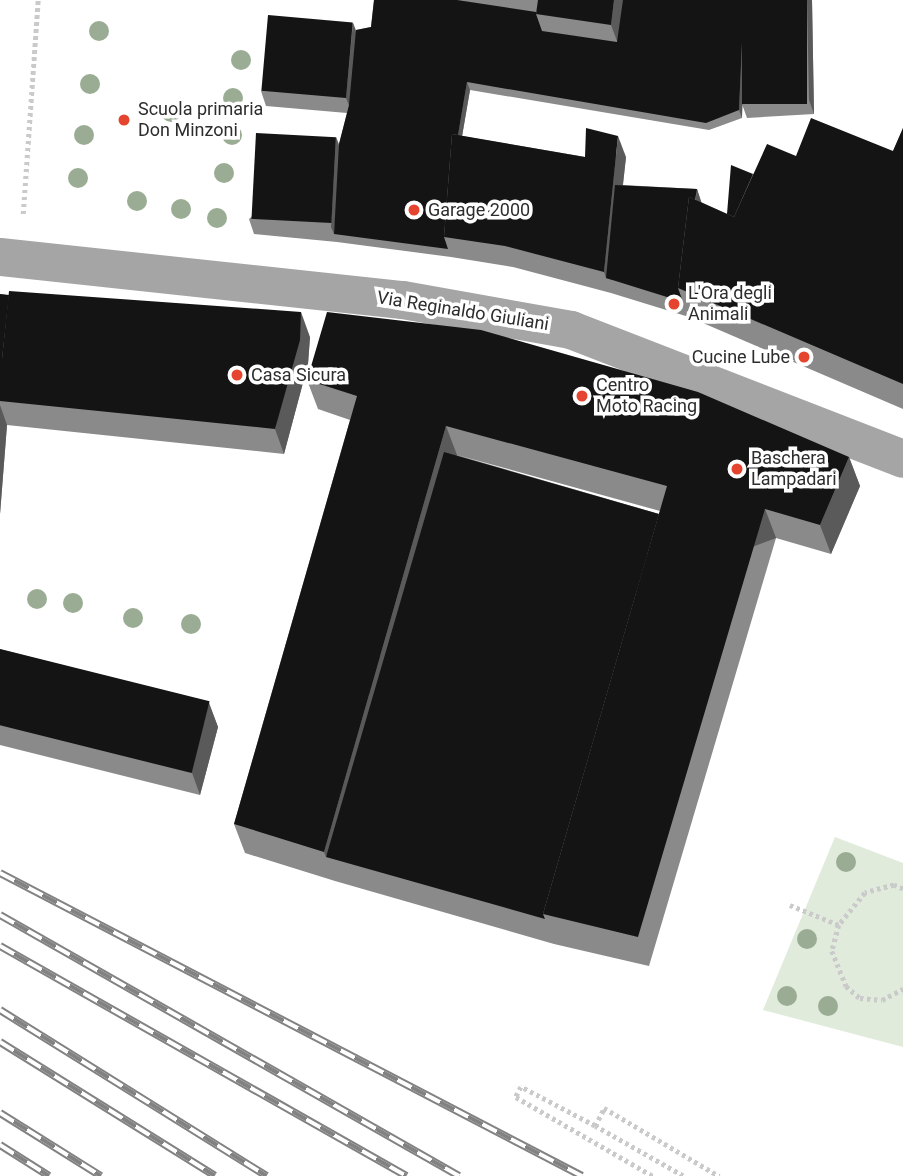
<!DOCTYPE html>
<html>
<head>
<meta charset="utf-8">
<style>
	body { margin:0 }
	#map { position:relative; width:903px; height:1176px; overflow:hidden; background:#fff; font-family:Roboto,sans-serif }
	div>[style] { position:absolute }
	.green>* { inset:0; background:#e0ebdb }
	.path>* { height:4.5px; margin-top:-2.25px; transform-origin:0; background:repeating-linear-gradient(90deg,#cacaca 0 3.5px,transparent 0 7px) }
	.major>* { height:38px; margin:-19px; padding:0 19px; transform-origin:19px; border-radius:19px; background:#a5a5a5 }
	.rail>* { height:8px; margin-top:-4px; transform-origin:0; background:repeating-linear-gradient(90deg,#fff 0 16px,#828282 0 32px); box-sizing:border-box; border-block:2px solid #828282 }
	.trees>* { width:20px; height:20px; margin:-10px; border-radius:50%; background:#9aac93 }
	.wall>* { inset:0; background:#8a8a8a }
	.shaded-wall>* { inset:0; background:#5a5a5a; transform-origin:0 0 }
	.building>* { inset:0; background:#141414; transform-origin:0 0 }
	.dots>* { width:19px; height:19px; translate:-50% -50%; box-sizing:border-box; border:4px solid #fff; border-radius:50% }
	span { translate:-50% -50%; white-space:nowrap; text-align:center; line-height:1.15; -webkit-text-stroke:7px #fff; paint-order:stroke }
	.poi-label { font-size:18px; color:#2d2d2d }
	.left { translate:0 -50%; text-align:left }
	.right { translate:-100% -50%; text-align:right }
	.street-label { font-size:18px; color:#2d2d2d }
</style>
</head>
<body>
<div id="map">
	<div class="green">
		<div style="clip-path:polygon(835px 837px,903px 863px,903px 1047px,763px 1010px)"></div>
	</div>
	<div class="path">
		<div style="left:23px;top:214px;width:215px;rotate:-86deg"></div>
		<div style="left:903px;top:889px;width:10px;rotate:-156deg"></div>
		<div style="left:894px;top:885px;width:30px;rotate:165deg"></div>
		<div style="left:865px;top:893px;width:41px;rotate:129.1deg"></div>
		<div style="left:839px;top:925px;width:27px;rotate:105deg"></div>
		<div style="left:832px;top:951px;width:38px;rotate:68deg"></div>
		<div style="left:846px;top:986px;width:18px;rotate:41deg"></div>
		<div style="left:860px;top:998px;width:22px;rotate:5deg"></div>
		<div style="left:882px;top:1000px;width:24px;rotate:-28deg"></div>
		<div style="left:790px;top:905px;width:53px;rotate:22.2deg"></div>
		<div style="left:595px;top:1126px;width:84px;rotate:-152.2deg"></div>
		<div style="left:521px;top:1087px;width:11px;rotate:117deg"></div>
		<div style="left:516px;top:1097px;width:158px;rotate:30deg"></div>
		<div style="left:683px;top:1176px;width:101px;rotate:-150.4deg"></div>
		<div style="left:595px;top:1126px;width:20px;rotate:-63deg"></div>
		<div style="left:604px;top:1108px;width:134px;rotate:30.6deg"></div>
	</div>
	<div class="major">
		<div style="left:0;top:257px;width:405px;rotate:6.1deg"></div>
		<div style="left:403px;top:300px;width:171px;rotate:10.1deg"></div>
		<div style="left:571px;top:330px;width:356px;rotate:21.2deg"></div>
	</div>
	<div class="rail">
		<div style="left:0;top:873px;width:656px;rotate:27.5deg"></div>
		<div style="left:0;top:915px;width:528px;rotate:29.62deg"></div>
		<div style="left:0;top:946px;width:467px;rotate:29.5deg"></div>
		<div style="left:0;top:1010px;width:314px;rotate:31.9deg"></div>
		<div style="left:0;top:1042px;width:253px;rotate:31.9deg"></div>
		<div style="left:0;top:1113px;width:119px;rotate:32deg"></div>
		<div style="left:0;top:1145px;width:58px;rotate:32.3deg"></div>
	</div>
	<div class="trees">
		<div style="left:99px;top:31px"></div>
		<div style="left:241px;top:60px"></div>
		<div style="left:90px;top:84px"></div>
		<div style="left:233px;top:98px"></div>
		<div style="left:171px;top:112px"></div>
		<div style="left:84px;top:135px"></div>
		<div style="left:232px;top:135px"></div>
		<div style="left:224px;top:173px"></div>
		<div style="left:78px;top:178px"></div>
		<div style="left:137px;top:201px"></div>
		<div style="left:181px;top:209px"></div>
		<div style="left:217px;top:218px"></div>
		<div style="left:37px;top:599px"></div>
		<div style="left:73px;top:603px"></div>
		<div style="left:133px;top:618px"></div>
		<div style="left:191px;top:624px"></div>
		<div style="left:846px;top:862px"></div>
		<div style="left:807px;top:939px"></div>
		<div style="left:787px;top:996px"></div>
		<div style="left:828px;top:1006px"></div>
	</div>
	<div class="wall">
		<div style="clip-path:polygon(374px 0,812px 0,814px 114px,747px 118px,742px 104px,742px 118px,709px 130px,470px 90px,462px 136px,585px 157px,626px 157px,623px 185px,697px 189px,701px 202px,727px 214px,753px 174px,796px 156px,893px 151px,903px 128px,903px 409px,689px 317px,611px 293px,513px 267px,451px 257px,337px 242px,254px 234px,249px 219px,336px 137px,339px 144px,347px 113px,266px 106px,261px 91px,353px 23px,356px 30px,371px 27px)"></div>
		<div style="clip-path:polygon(0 294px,310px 337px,308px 364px,284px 454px,7px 425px,0 514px)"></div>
		<div style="clip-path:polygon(evenodd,307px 380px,849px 457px,860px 486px,831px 554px,776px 538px,649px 966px,554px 944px,335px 881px,245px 853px,234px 824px,350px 420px,318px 409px,307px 380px,457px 455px,660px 511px,659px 514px,457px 455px)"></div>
		<div style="clip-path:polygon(0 649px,209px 703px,218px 727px,200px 795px,0 745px)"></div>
	</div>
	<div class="shaded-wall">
		<div style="clip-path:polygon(614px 0,627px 0,620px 49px,611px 25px)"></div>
		<div style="clip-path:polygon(744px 0,747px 0,742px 118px,739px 110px)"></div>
		<div style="clip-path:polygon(807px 0,812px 0,814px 114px,809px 100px)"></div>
		<div style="clip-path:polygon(353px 23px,358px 38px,352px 113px,346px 98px)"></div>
		<div style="clip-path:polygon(467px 82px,470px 90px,459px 154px,456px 146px)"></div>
		<div style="clip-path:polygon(618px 136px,626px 157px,612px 280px,606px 278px,604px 272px)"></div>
		<div style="clip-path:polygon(336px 137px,341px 152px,334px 234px,331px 227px)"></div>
		<div style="clip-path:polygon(697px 189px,702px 204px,685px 291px)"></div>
		<div style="clip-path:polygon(301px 312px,310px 337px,308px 364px,284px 454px,275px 429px)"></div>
		<div style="clip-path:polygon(0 405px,7px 425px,0 514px)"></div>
		<div style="clip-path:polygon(446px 426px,457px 455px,326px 857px,324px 852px)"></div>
		<div style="clip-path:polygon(849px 457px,860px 486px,831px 554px,820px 525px)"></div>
		<div style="left:765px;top:509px;width:31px;height:446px;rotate:69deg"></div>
		<div style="clip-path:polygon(209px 703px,218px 727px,200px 795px,191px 770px)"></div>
	</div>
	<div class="building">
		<div style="clip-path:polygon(374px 0,457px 0,536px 12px,536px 14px,542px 31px,617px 42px,623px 0,742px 0,742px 43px,739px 110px,706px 123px,467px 82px,458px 135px,452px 134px,444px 237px,448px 249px,334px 234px,339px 144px,349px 105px,356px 30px,371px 27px)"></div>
		<div style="clip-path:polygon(538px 0,614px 0,611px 25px,536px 14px)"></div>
		<div style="left:742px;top:0;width:65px;height:104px"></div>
		<div style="left:268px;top:15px;width:85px;height:76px;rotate:5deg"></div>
		<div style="clip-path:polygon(811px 118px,893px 151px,903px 128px,903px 384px,678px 288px,689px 197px,734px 217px,767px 144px,796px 156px)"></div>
		<div style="clip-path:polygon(586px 128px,618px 136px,604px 272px,505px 246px,444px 237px,452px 134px,585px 157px)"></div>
		<div style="left:256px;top:133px;width:80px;height:86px;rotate:3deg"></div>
		<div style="clip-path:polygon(731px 165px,753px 174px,734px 217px,727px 214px)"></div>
		<div style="clip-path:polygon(615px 185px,697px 189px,695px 200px,689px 197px,678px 288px,683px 302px,606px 278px)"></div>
		<div style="clip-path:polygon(9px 291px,301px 312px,300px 340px,275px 429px,0 401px,0 359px,2px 359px)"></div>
		<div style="clip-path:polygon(0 294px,9px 295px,2px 359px,0 359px)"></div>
		<div style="clip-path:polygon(327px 312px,481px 330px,698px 392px,849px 457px,820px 525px,765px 509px,638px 937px,543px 914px,667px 486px,446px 426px,324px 852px,234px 824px,357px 396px,307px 380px)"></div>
		<div style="clip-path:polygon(444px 452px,659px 514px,543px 914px,545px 919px,326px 857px)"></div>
		<div style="left:0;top:649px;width:216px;height:74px;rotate:14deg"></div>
	</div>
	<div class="dots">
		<div style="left:124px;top:120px;background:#e5452f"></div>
		<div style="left:414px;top:210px;background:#e5452f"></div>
		<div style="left:674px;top:304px;background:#e5452f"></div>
		<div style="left:804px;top:357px;background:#e5452f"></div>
		<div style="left:237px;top:375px;background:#e5452f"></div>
		<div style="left:582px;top:396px;background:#e5452f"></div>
		<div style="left:737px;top:469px;background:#e5452f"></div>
	</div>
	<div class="poi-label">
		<span class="left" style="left:138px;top:120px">Scuola primaria<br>Don Minzoni</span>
		<span class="left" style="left:428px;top:210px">Garage 2000</span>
		<span class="left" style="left:688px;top:304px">L'Ora degli<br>Animali</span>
		<span class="right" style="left:790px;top:357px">Cucine Lube</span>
		<span class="left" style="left:251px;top:375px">Casa Sicura</span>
		<span class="left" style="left:596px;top:396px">Centro<br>Moto Racing</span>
		<span class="left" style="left:751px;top:469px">Baschera<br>Lampadari</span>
	</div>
	<div class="street-label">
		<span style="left:463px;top:311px;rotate:9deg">Via Reginaldo Giuliani</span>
	</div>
</div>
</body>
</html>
